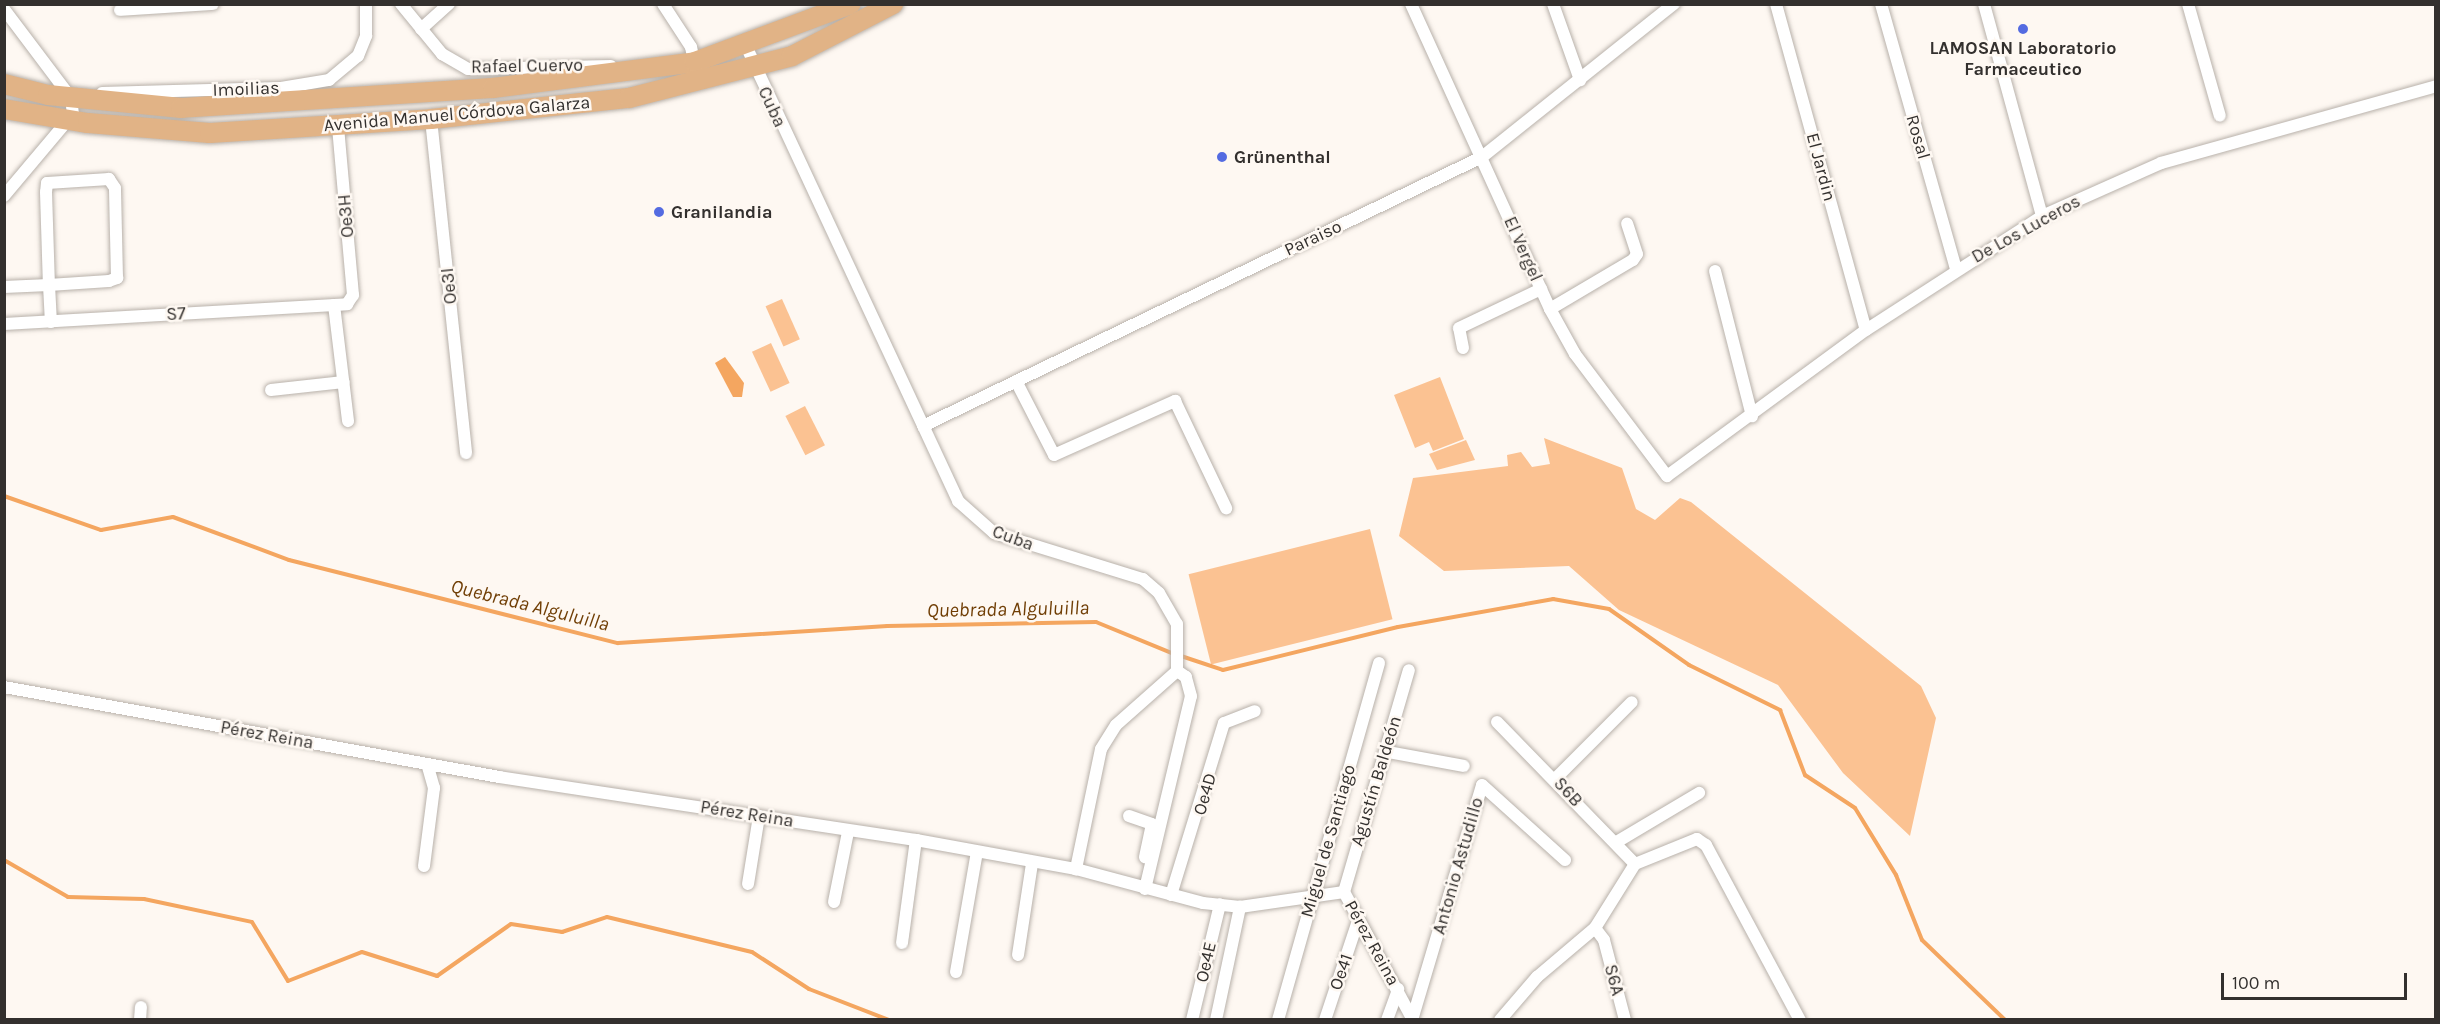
<!DOCTYPE html>
<html>
<head>
<meta charset="utf-8">
<style>
	body { margin:0 }
	#map { position:relative; width:2440px; height:1024px; overflow:hidden; background:#fef8f2; font-family:Karla,sans-serif }
	div>[style] { position:absolute }
	.green>* { inset:0; background:#fbc292; transform-origin:0 0 }
	.water>* { inset:0; background:#f4a660 }
	.stream>* { height:4px; margin:-2px; padding:0 2px; transform-origin:2px; border-radius:2px; background:#f4a660 }
	.roads { filter:drop-shadow(0 0 2px #b8b1aa) drop-shadow(0 0 2px #b8b1aa) }
	.street>* { height:12px; margin:-6px; padding:0 6px; transform-origin:6px; border-radius:6px; background:#fff }
	.primary>* { height:20px; margin:-10px; padding:0 10px; transform-origin:10px; border-radius:10px; background:#e1b386 }
	.dots>* { width:16px; height:16px; translate:-50% -50%; box-sizing:border-box; border:3px solid #fef8f2; border-radius:50% }
	span { translate:-50% -50%; white-space:nowrap; text-align:center; line-height:1.15; -webkit-text-stroke:5px #fef8f2; paint-order:stroke }
	.poi-label { font-size:18px; color:#33302e; font-weight:700 }
	.left { translate:0 -50%; text-align:left }
	.street-label { font-size:18px; color:#33302e }
	.water-label { font-size:20px; color:#703e05; font-style:italic }
	.frame { position:absolute; inset:0; border:6px solid #33302e; pointer-events:none }
	.scale { position:absolute; left:2221px; top:973px; width:186px; height:27px; box-sizing:border-box; border:3px solid #33302e; border-top:0; padding-left:8px; font-size:18px; line-height:21px; white-space:nowrap; color:#33302e; -webkit-text-stroke:4px #fef8f2; paint-order:stroke }
</style>
</head>
<body>
<div id="map">
	<div class="green">
		<div style="left:782px;top:299px;width:44px;height:18px;rotate:66deg"></div>
		<div style="left:771px;top:343px;width:44px;height:21px;rotate:65deg"></div>
		<div style="clip-path:polygon(1440px 377px,1464px 439px,1433px 451px,1429px 442px,1415px 448px,1394px 395px)"></div>
		<div style="left:805px;top:406px;width:44px;height:22px;rotate:63deg"></div>
		<div style="clip-path:polygon(1544px 438px,1622px 468px,1636px 509px,1655px 520px,1680px 498px,1691px 502px,1921px 686px,1936px 718px,1910px 836px,1843px 773px,1778px 685px,1619px 610px,1569px 566px,1444px 571px,1399px 536px,1413px 478px,1508px 466px,1507px 455px,1521px 452px,1532px 467px,1550px 464px)"></div>
		<div style="clip-path:polygon(1466px 440px,1475px 460px,1437px 470px,1429px 454px)"></div>
		<div style="left:1370px;top:529px;width:93px;height:187px;rotate:76deg"></div>
	</div>
	<div class="water">
		<div style="clip-path:polygon(725px 357px,744px 383px,742px 397px,733px 397px,715px 363px)"></div>
	</div>
	<div class="stream">
		<div style="left:4px;top:496px;width:103px;rotate:19.3deg"></div>
		<div style="left:101px;top:530px;width:73px;rotate:-10.2deg"></div>
		<div style="left:173px;top:517px;width:124px;rotate:20.3deg"></div>
		<div style="left:289px;top:560px;width:339px;rotate:14.2deg"></div>
		<div style="left:618px;top:643px;width:270px;rotate:-3.6deg"></div>
		<div style="left:887px;top:626px;width:209px;rotate:-1.1deg"></div>
		<div style="left:1096px;top:622px;width:84px;rotate:22.3deg"></div>
		<div style="left:1181px;top:656px;width:44px;rotate:18.4deg"></div>
		<div style="left:1223px;top:670px;width:180px;rotate:-13.8deg"></div>
		<div style="left:1398px;top:627px;width:158px;rotate:-10.2deg"></div>
		<div style="left:1553px;top:599px;width:57px;rotate:10.1deg"></div>
		<div style="left:1609px;top:609px;width:98px;rotate:35deg"></div>
		<div style="left:1689px;top:665px;width:102px;rotate:26.3deg"></div>
		<div style="left:1780px;top:710px;width:70px;rotate:69deg"></div>
		<div style="left:1805px;top:775px;width:60px;rotate:33.4deg"></div>
		<div style="left:1855px;top:808px;width:79px;rotate:58.5deg"></div>
		<div style="left:1896px;top:875px;width:70px;rotate:68.2deg"></div>
		<div style="left:1922px;top:940px;width:115px;rotate:43.9deg"></div>
		<div style="left:4px;top:860px;width:74px;rotate:30deg"></div>
		<div style="left:68px;top:897px;width:76px;rotate:1.5deg"></div>
		<div style="left:144px;top:899px;width:110px;rotate:12deg"></div>
		<div style="left:252px;top:922px;width:69px;rotate:58.6deg"></div>
		<div style="left:288px;top:981px;width:79px;rotate:-21.4deg"></div>
		<div style="left:362px;top:952px;width:79px;rotate:17.7deg"></div>
		<div style="left:437px;top:976px;width:90px;rotate:-35.1deg"></div>
		<div style="left:511px;top:924px;width:52px;rotate:8.9deg"></div>
		<div style="left:562px;top:932px;width:47px;rotate:-18.4deg"></div>
		<div style="left:607px;top:917px;width:149px;rotate:13.6deg"></div>
		<div style="left:752px;top:952px;width:68px;rotate:33deg"></div>
		<div style="left:809px;top:989px;width:86px;rotate:21.2deg"></div>
	</div>
	<div class="roads">
		<div class="street">
			<div style="left:401px;top:4px;width:65px;rotate:50.6deg"></div>
			<div style="left:442px;top:54px;width:30px;rotate:30deg"></div>
			<div style="left:468px;top:69px;width:143px;rotate:-1.2deg"></div>
			<div style="left:663px;top:4px;width:51px;rotate:56.9deg"></div>
			<div style="left:691px;top:47px;width:19px;rotate:78deg"></div>
			<div style="left:1411px;top:4px;width:335px;rotate:65.5deg"></div>
			<div style="left:1550px;top:309px;width:51px;rotate:60.9deg"></div>
			<div style="left:1575px;top:354px;width:153px;rotate:53deg"></div>
			<div style="left:1667px;top:476px;width:247px;rotate:-36.3deg"></div>
			<div style="left:1866px;top:330px;width:210px;rotate:-32.9deg"></div>
			<div style="left:2042px;top:216px;width:130px;rotate:-24deg"></div>
			<div style="left:2161px;top:163px;width:286px;rotate:-15.6deg"></div>
			<div style="left:1553px;top:4px;width:81px;rotate:70.4deg"></div>
			<div style="left:1776px;top:4px;width:338px;rotate:74.6deg"></div>
			<div style="left:1881px;top:4px;width:275px;rotate:74.2deg"></div>
			<div style="left:1984px;top:4px;width:220px;rotate:74.7deg"></div>
			<div style="left:2188px;top:4px;width:116px;rotate:74.1deg"></div>
			<div style="left:4px;top:9px;width:111px;rotate:53deg"></div>
			<div style="left:71px;top:98px;width:16px;rotate:83deg"></div>
			<div style="left:73px;top:114px;width:107px;rotate:130.1deg"></div>
			<div style="left:120px;top:10px;width:93px;rotate:-3.7deg"></div>
			<div style="left:421px;top:29px;width:38px;rotate:-42deg"></div>
			<div style="left:747px;top:48px;width:500px;rotate:65deg"></div>
			<div style="left:958px;top:501px;width:48px;rotate:41.6deg"></div>
			<div style="left:994px;top:533px;width:156px;rotate:17.2deg"></div>
			<div style="left:1143px;top:579px;width:21px;rotate:41deg"></div>
			<div style="left:1159px;top:593px;width:36px;rotate:60deg"></div>
			<div style="left:1177px;top:624px;width:47px;rotate:90deg"></div>
			<div style="left:1177px;top:671px;width:81px;rotate:138.5deg"></div>
			<div style="left:1116px;top:725px;width:28px;rotate:122deg"></div>
			<div style="left:1101px;top:749px;width:123px;rotate:101.8deg"></div>
			<div style="left:102px;top:93px;width:179px;rotate:-1.6deg"></div>
			<div style="left:281px;top:88px;width:49px;rotate:-9.5deg"></div>
			<div style="left:329px;top:80px;width:38px;rotate:-40deg"></div>
			<div style="left:358px;top:56px;width:22px;rotate:-68deg"></div>
			<div style="left:366px;top:36px;width:32px;rotate:-90deg"></div>
			<div style="left:431px;top:119px;width:336px;rotate:84deg"></div>
			<div style="left:1715px;top:271px;width:150px;rotate:75.7deg"></div>
			<div style="left:4px;top:287px;width:45px;rotate:-2.5deg"></div>
			<div style="left:49px;top:285px;width:60px;rotate:-3.8deg"></div>
			<div style="left:109px;top:281px;width:9px;rotate:-21deg"></div>
			<div style="left:117px;top:278px;width:90px;rotate:-91.3deg"></div>
			<div style="left:115px;top:188px;width:11px;rotate:-124deg"></div>
			<div style="left:109px;top:179px;width:62px;rotate:176.3deg"></div>
			<div style="left:47px;top:183px;width:9px;rotate:96deg"></div>
			<div style="left:46px;top:192px;width:93px;rotate:88.2deg"></div>
			<div style="left:49px;top:285px;width:37px;rotate:87deg"></div>
			<div style="left:334px;top:305px;width:117px;rotate:83.1deg"></div>
			<div style="left:1550px;top:309px;width:96px;rotate:-30.6deg"></div>
			<div style="left:1633px;top:260px;width:7px;rotate:-56deg"></div>
			<div style="left:1637px;top:254px;width:32px;rotate:-108deg"></div>
			<div style="left:4px;top:324px;width:344px;rotate:-3.3deg"></div>
			<div style="left:347px;top:304px;width:11px;rotate:-56deg"></div>
			<div style="left:353px;top:295px;width:170px;rotate:-95.1deg"></div>
			<div style="left:1463px;top:348px;width:20px;rotate:-101deg"></div>
			<div style="left:1459px;top:328px;width:91px;rotate:-25.4deg"></div>
			<div style="left:1016px;top:381px;width:83px;rotate:62.8deg"></div>
			<div style="left:1054px;top:455px;width:133px;rotate:-24.1deg"></div>
			<div style="left:1175px;top:401px;width:119px;rotate:64.5deg"></div>
			<div style="left:271px;top:390px;width:73px;rotate:-6.3deg"></div>
			<div style="left:923px;top:426px;width:620px;rotate:-25.7deg"></div>
			<div style="left:1482px;top:157px;width:246px;rotate:-38.6deg"></div>
			<div style="left:4px;top:687px;width:503px;rotate:10.3deg"></div>
			<div style="left:499px;top:777px;width:422px;rotate:8.6deg"></div>
			<div style="left:916px;top:840px;width:163px;rotate:10.3deg"></div>
			<div style="left:1076px;top:869px;width:131px;rotate:15deg"></div>
			<div style="left:1203px;top:903px;width:37px;rotate:6deg"></div>
			<div style="left:1240px;top:907px;width:105px;rotate:-8.2deg"></div>
			<div style="left:1344px;top:892px;width:145px;rotate:61.7deg"></div>
			<div style="left:1497px;top:722px;width:198px;rotate:45.8deg"></div>
			<div style="left:1388px;top:752px;width:77px;rotate:10.4deg"></div>
			<div style="left:1556px;top:778px;width:107px;rotate:-45deg"></div>
			<div style="left:1129px;top:816px;width:24px;rotate:19deg"></div>
			<div style="left:1152px;top:824px;width:34px;rotate:102deg"></div>
			<div style="left:1615px;top:843px;width:98px;rotate:-30.8deg"></div>
			<div style="left:424px;top:866px;width:79px;rotate:-82.7deg"></div>
			<div style="left:434px;top:788px;width:25px;rotate:-106deg"></div>
			<div style="left:748px;top:884px;width:69px;rotate:-80.8deg"></div>
			<div style="left:1145px;top:889px;width:198px;rotate:-76.6deg"></div>
			<div style="left:1191px;top:696px;width:20px;rotate:-105deg"></div>
			<div style="left:1186px;top:677px;width:11px;rotate:-146deg"></div>
			<div style="left:1344px;top:892px;width:231px;rotate:-73.7deg"></div>
			<div style="left:1171px;top:895px;width:180px;rotate:-72.9deg"></div>
			<div style="left:1224px;top:723px;width:33px;rotate:-21deg"></div>
			<div style="left:834px;top:902px;width:71px;rotate:-78.7deg"></div>
			<div style="left:1595px;top:928px;width:15px;rotate:53deg"></div>
			<div style="left:1604px;top:940px;width:83px;rotate:75.3deg"></div>
			<div style="left:902px;top:943px;width:104px;rotate:-82.3deg"></div>
			<div style="left:1018px;top:955px;width:92px;rotate:-81.3deg"></div>
			<div style="left:956px;top:972px;width:122px;rotate:-80.1deg"></div>
			<div style="left:140px;top:1020px;width:13px;rotate:-86deg"></div>
			<div style="left:1192px;top:1020px;width:119px;rotate:-76.4deg"></div>
			<div style="left:1216px;top:1020px;width:116px;rotate:-78deg"></div>
			<div style="left:1278px;top:1020px;width:371px;rotate:-74.2deg"></div>
			<div style="left:1325px;top:1020px;width:101px;rotate:-71.6deg"></div>
			<div style="left:1387px;top:1020px;width:33px;rotate:-70deg"></div>
			<div style="left:1412px;top:1020px;width:245px;rotate:-73.4deg"></div>
			<div style="left:1482px;top:785px;width:112px;rotate:42.1deg"></div>
			<div style="left:1500px;top:1020px;width:57px;rotate:-49.3deg"></div>
			<div style="left:1537px;top:977px;width:76px;rotate:-40.2deg"></div>
			<div style="left:1595px;top:928px;width:75px;rotate:-58deg"></div>
			<div style="left:1635px;top:864px;width:67px;rotate:-22deg"></div>
			<div style="left:1697px;top:839px;width:11px;rotate:34deg"></div>
			<div style="left:1706px;top:845px;width:199px;rotate:61.8deg"></div>
		</div>
		<div class="primary">
			<div style="left:4px;top:84px;width:45px;rotate:14deg"></div>
			<div style="left:48px;top:95px;width:134px;rotate:5.6deg"></div>
			<div style="left:181px;top:108px;width:313px;rotate:-3.7deg"></div>
			<div style="left:493px;top:88px;width:204px;rotate:-7.3deg"></div>
			<div style="left:695px;top:62px;width:166px;rotate:-20.4deg"></div>
			<div style="left:4px;top:109px;width:85px;rotate:9.5deg"></div>
			<div style="left:88px;top:123px;width:122px;rotate:4.7deg"></div>
			<div style="left:210px;top:133px;width:221px;rotate:-3.6deg"></div>
			<div style="left:431px;top:119px;width:199px;rotate:-6.1deg"></div>
			<div style="left:629px;top:98px;width:168px;rotate:-14.4deg"></div>
			<div style="left:792px;top:56px;width:114px;rotate:-27.2deg"></div>
		</div>
	</div>
	<div class="dots">
		<div style="left:2023px;top:29px;background:#546be1"></div>
		<div style="left:1222px;top:157px;background:#546be1"></div>
		<div style="left:659px;top:212px;background:#546be1"></div>
	</div>
	<div class="poi-label">
		<span style="left:2023px;top:59px">LAMOSAN Laboratorio<br>Farmaceutico</span>
		<span class="left" style="left:1234px;top:157px">Grünenthal</span>
		<span class="left" style="left:671px;top:212px">Granilandia</span>
	</div>
	<div class="street-label">
		<span style="left:527px;top:66px;rotate:-1deg">Rafael Cuervo</span>
		<span style="left:246px;top:89px;rotate:-2deg">Imoilias</span>
		<span style="left:772px;top:107px;rotate:65deg">Cuba</span>
		<span style="left:457px;top:114px;rotate:-5deg">Avenida Manuel Córdova Galarza</span>
		<span style="left:1918px;top:137px;rotate:74deg">Rosal</span>
		<span style="left:1821px;top:167px;rotate:75deg">El Jardin</span>
		<span style="left:346px;top:216px;rotate:-95deg">Oe3H</span>
		<span style="left:2026px;top:229px;rotate:-29deg">De Los Luceros</span>
		<span style="left:1313px;top:238px;rotate:-25deg">Paraiso</span>
		<span style="left:1523px;top:249px;rotate:66deg">El Vergel</span>
		<span style="left:449px;top:286px;rotate:-96deg">Oe3I</span>
		<span style="left:176px;top:314px;rotate:-3deg">S7</span>
		<span style="left:1013px;top:538px;rotate:20deg">Cuba</span>
		<span style="left:267px;top:735px;rotate:10deg">Pérez Reina</span>
		<span style="left:1376px;top:781px;rotate:-73deg">Agustín Baldeón</span>
		<span style="left:1568px;top:792px;rotate:47deg">S6B</span>
		<span style="left:1205px;top:794px;rotate:-74deg">Oe4D</span>
		<span style="left:747px;top:814px;rotate:9deg">Pérez Reina</span>
		<span style="left:1328px;top:841px;rotate:-74deg">Miguel de Santiago</span>
		<span style="left:1458px;top:866px;rotate:-74deg">Antonio Astudillo</span>
		<span style="left:1372px;top:943px;rotate:61deg">Pérez Reina</span>
		<span style="left:1206px;top:962px;rotate:-77deg">Oe4E</span>
		<span style="left:1341px;top:972px;rotate:-71deg">Oe41</span>
		<span style="left:1614px;top:980px;rotate:75deg">S6A</span>
	</div>
	<div class="water-label">
		<span style="left:530px;top:605px;rotate:14deg">Quebrada Alguluilla</span>
		<span style="left:1008px;top:609px;rotate:-1deg">Quebrada Alguluilla</span>
	</div>
	<div class="frame"></div>
	<div class="scale">100 m</div>
</div>
</body>
</html>
